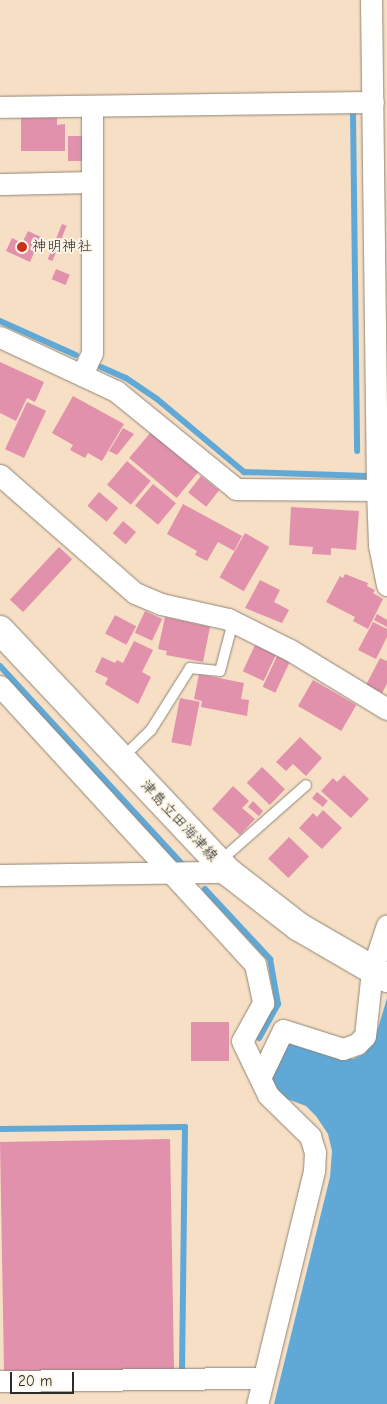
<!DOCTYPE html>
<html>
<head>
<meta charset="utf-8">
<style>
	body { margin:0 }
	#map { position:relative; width:387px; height:1404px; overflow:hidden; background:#f6dfc4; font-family:"Comic Neue","Klee One",sans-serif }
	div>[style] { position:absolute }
	.water>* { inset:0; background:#60a9d7 }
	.stream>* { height:6px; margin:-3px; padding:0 3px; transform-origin:3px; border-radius:3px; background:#60a9d7 }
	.building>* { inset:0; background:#e291ad; transform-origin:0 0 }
	.roads { filter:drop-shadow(0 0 1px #908578) drop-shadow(0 0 1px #908578) }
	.lane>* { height:10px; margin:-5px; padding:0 5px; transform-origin:5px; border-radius:5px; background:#fff }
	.street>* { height:21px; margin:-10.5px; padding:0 10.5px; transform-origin:10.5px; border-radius:10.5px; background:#fff }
	.secondary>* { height:28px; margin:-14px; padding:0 14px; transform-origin:14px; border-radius:14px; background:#fff }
	.dots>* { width:14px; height:14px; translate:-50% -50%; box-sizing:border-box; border:2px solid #fcf5e5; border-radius:50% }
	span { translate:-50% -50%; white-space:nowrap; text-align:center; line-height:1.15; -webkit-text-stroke:4px #fcf5e5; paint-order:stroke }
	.poi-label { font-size:15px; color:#2b2b2b }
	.left { translate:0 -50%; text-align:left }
	.street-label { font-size:15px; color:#2b2b2b }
	.scale { position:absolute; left:10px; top:1372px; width:64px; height:22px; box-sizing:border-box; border:2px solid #2b2b2b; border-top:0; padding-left:6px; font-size:15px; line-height:18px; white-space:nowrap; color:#2b2b2b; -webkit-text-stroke:4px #fcf5e5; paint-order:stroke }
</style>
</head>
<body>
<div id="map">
	<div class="water">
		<div style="clip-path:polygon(387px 998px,387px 1404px,274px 1404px,330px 1177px,332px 1151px,328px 1134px,316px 1116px,306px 1106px,282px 1097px,273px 1087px,269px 1074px,287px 1042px,353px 1059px,364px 1054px,374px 1042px)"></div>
	</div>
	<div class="stream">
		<div style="left:353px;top:113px;width:338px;rotate:89.3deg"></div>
		<div style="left:0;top:321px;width:83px;rotate:24.1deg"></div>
		<div style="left:101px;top:367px;width:27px;rotate:24deg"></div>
		<div style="left:126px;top:378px;width:37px;rotate:34deg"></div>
		<div style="left:157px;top:399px;width:114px;rotate:40deg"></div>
		<div style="left:244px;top:472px;width:124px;rotate:1.8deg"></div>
		<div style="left:0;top:666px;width:269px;rotate:47.4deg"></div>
		<div style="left:205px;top:889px;width:96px;rotate:47.1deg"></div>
		<div style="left:270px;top:959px;width:46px;rotate:79.9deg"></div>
		<div style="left:278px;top:1004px;width:39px;rotate:119deg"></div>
		<div style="left:0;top:1129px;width:185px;rotate:-0.6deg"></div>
		<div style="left:185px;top:1127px;width:242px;rotate:90.7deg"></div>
	</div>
	<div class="building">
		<div style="clip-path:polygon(57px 117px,57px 125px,65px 124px,65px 151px,21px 151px,21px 118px)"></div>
		<div style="left:68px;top:136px;width:16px;height:25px"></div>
		<div style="left:62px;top:224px;width:5px;height:38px;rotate:22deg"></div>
		<div style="clip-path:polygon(28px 231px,41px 237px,30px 262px,6px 251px,12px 238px,22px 243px)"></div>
		<div style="left:56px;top:269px;width:15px;height:11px;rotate:23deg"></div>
		<div style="clip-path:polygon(0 362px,44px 382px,35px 402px,27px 398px,16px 421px,0 413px)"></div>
		<div style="clip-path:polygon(73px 396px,124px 424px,102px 461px,88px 453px,85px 458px,70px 450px,73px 445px,52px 433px)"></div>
		<div style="left:27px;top:402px;width:21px;height:52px;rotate:25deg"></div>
		<div style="clip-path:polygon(123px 428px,134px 434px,117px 455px,109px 451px)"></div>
		<div style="left:151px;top:432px;width:62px;height:34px;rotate:40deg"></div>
		<div style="left:127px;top:461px;width:31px;height:31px;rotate:40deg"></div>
		<div style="left:201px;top:476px;width:23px;height:21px;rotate:38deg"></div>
		<div style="left:153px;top:484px;width:30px;height:28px;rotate:40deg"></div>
		<div style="left:99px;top:492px;width:25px;height:18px;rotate:40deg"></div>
		<div style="clip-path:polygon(183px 504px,242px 536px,234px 551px,218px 542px,207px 561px,195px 555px,197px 551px,167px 534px)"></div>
		<div style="clip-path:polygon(291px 507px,359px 511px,356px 550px,331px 548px,331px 555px,312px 554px,313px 547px,289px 545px)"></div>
		<div style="left:123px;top:521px;width:17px;height:16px;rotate:40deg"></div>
		<div style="left:245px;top:533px;width:28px;height:51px;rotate:30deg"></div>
		<div style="left:59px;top:547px;width:18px;height:72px;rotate:43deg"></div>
		<div style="clip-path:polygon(345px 574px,368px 583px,367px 586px,375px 590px,373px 593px,383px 599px,368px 629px,353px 621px,355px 617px,326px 602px,340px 576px,343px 578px)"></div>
		<div style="clip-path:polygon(260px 580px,280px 590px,274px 602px,289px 610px,282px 623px,245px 608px)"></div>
		<div style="left:145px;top:611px;width:19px;height:24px;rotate:25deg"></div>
		<div style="clip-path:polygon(377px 614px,387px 620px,387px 627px,374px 620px)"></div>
		<div style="left:115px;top:615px;width:24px;height:21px;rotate:28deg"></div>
		<div style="clip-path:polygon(165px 617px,210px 627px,203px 662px,166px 655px,167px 651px,158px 649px)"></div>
		<div style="clip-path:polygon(373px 622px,387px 629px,387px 637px,376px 659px,358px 650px)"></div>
		<div style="clip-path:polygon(134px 641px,153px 650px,142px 672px,151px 677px,138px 704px,105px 684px,108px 678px,95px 672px,102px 657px,115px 663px,117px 660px,123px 663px)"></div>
		<div style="left:255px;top:645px;width:23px;height:29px;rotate:25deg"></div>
		<div style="left:277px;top:656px;width:14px;height:34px;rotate:25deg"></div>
		<div style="clip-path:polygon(380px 658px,387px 661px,387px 684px,382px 693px,366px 685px)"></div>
		<div style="clip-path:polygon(199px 674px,244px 683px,241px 699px,249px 700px,247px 716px,201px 707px,202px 701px,194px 699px)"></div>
		<div style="left:313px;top:680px;width:50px;height:30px;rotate:30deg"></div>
		<div style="left:180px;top:698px;width:20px;height:45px;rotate:11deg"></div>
		<div style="clip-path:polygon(300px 737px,322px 758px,306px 776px,293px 764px,286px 771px,276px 762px)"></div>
		<div style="left:262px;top:767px;width:32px;height:22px;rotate:44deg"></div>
		<div style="clip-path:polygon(344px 775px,369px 799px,351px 818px,321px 791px,333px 778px,337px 782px)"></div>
		<div style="clip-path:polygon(233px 786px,249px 801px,242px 808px,255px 819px,240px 835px,212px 809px)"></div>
		<div style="left:317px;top:792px;width:14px;height:8px;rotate:39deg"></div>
		<div style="clip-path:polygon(253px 801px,263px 811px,259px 816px,248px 807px)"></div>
		<div style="clip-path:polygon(323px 810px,342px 828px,322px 849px,299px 828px,313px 813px,317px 817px)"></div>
		<div style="left:289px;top:837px;width:28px;height:30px;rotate:44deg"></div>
		<div style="left:191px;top:1022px;width:38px;height:39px"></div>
		<div style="left:170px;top:1139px;width:230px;height:170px;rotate:89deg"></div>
	</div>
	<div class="roads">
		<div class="lane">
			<div style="left:122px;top:758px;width:40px;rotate:-44deg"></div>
			<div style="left:151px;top:730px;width:73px;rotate:-57.8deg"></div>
			<div style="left:190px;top:668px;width:30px;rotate:6deg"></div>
			<div style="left:220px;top:671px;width:51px;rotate:-75.1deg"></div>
			<div style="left:219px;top:862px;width:116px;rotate:-41.5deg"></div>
		</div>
		<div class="street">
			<div style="left:371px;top:0;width:490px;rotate:89.3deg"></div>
			<div style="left:377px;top:490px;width:55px;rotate:87.9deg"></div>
			<div style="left:379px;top:545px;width:41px;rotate:78.7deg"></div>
			<div style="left:0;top:107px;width:373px;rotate:-0.8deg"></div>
			<div style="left:0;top:184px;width:92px;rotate:-1.2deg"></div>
			<div style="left:0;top:337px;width:128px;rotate:25deg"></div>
			<div style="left:116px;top:391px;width:155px;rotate:39.2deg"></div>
			<div style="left:236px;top:489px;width:141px;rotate:0.4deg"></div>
			<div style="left:82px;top:375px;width:24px;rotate:-66deg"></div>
			<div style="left:92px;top:353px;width:247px;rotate:-90deg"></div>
			<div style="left:0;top:475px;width:179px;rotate:41.2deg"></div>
			<div style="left:135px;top:593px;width:28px;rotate:23deg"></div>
			<div style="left:161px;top:604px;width:69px;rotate:12.6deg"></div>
			<div style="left:228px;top:619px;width:69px;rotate:26.6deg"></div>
			<div style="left:290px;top:650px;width:114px;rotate:31.3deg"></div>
			<div style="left:0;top:686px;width:377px;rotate:47.5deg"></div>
			<div style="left:255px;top:964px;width:40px;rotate:78deg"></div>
			<div style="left:263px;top:1003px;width:43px;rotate:118.9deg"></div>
			<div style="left:242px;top:1041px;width:60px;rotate:64.3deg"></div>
			<div style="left:268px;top:1095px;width:59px;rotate:44.3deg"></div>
			<div style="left:310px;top:1136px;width:17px;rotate:73deg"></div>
			<div style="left:315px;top:1152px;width:19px;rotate:93deg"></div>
			<div style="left:314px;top:1171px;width:240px;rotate:103.7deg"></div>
			<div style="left:0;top:875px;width:228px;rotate:-0.8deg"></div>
			<div style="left:260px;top:1078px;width:53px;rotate:-64.4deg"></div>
			<div style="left:283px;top:1030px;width:63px;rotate:17.6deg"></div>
			<div style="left:343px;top:1049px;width:15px;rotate:-20deg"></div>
			<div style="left:357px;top:1044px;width:11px;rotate:-45deg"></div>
			<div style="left:365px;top:1036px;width:66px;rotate:-83.9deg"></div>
			<div style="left:372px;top:970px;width:47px;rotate:-71.6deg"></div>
			<div style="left:0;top:1381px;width:263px;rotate:-0.7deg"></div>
		</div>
		<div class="secondary">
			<div style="left:0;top:630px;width:332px;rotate:46.7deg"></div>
			<div style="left:228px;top:872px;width:90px;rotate:37.8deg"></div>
			<div style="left:299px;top:927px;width:102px;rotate:30.1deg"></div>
		</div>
	</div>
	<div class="dots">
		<div style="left:22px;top:247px;background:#c8321e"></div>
	</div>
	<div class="poi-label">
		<span class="left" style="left:32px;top:247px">神明神社</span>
	</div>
	<div class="street-label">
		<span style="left:179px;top:821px;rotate:47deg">津島立田海津線</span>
	</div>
	<div class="scale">20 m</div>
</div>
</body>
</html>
